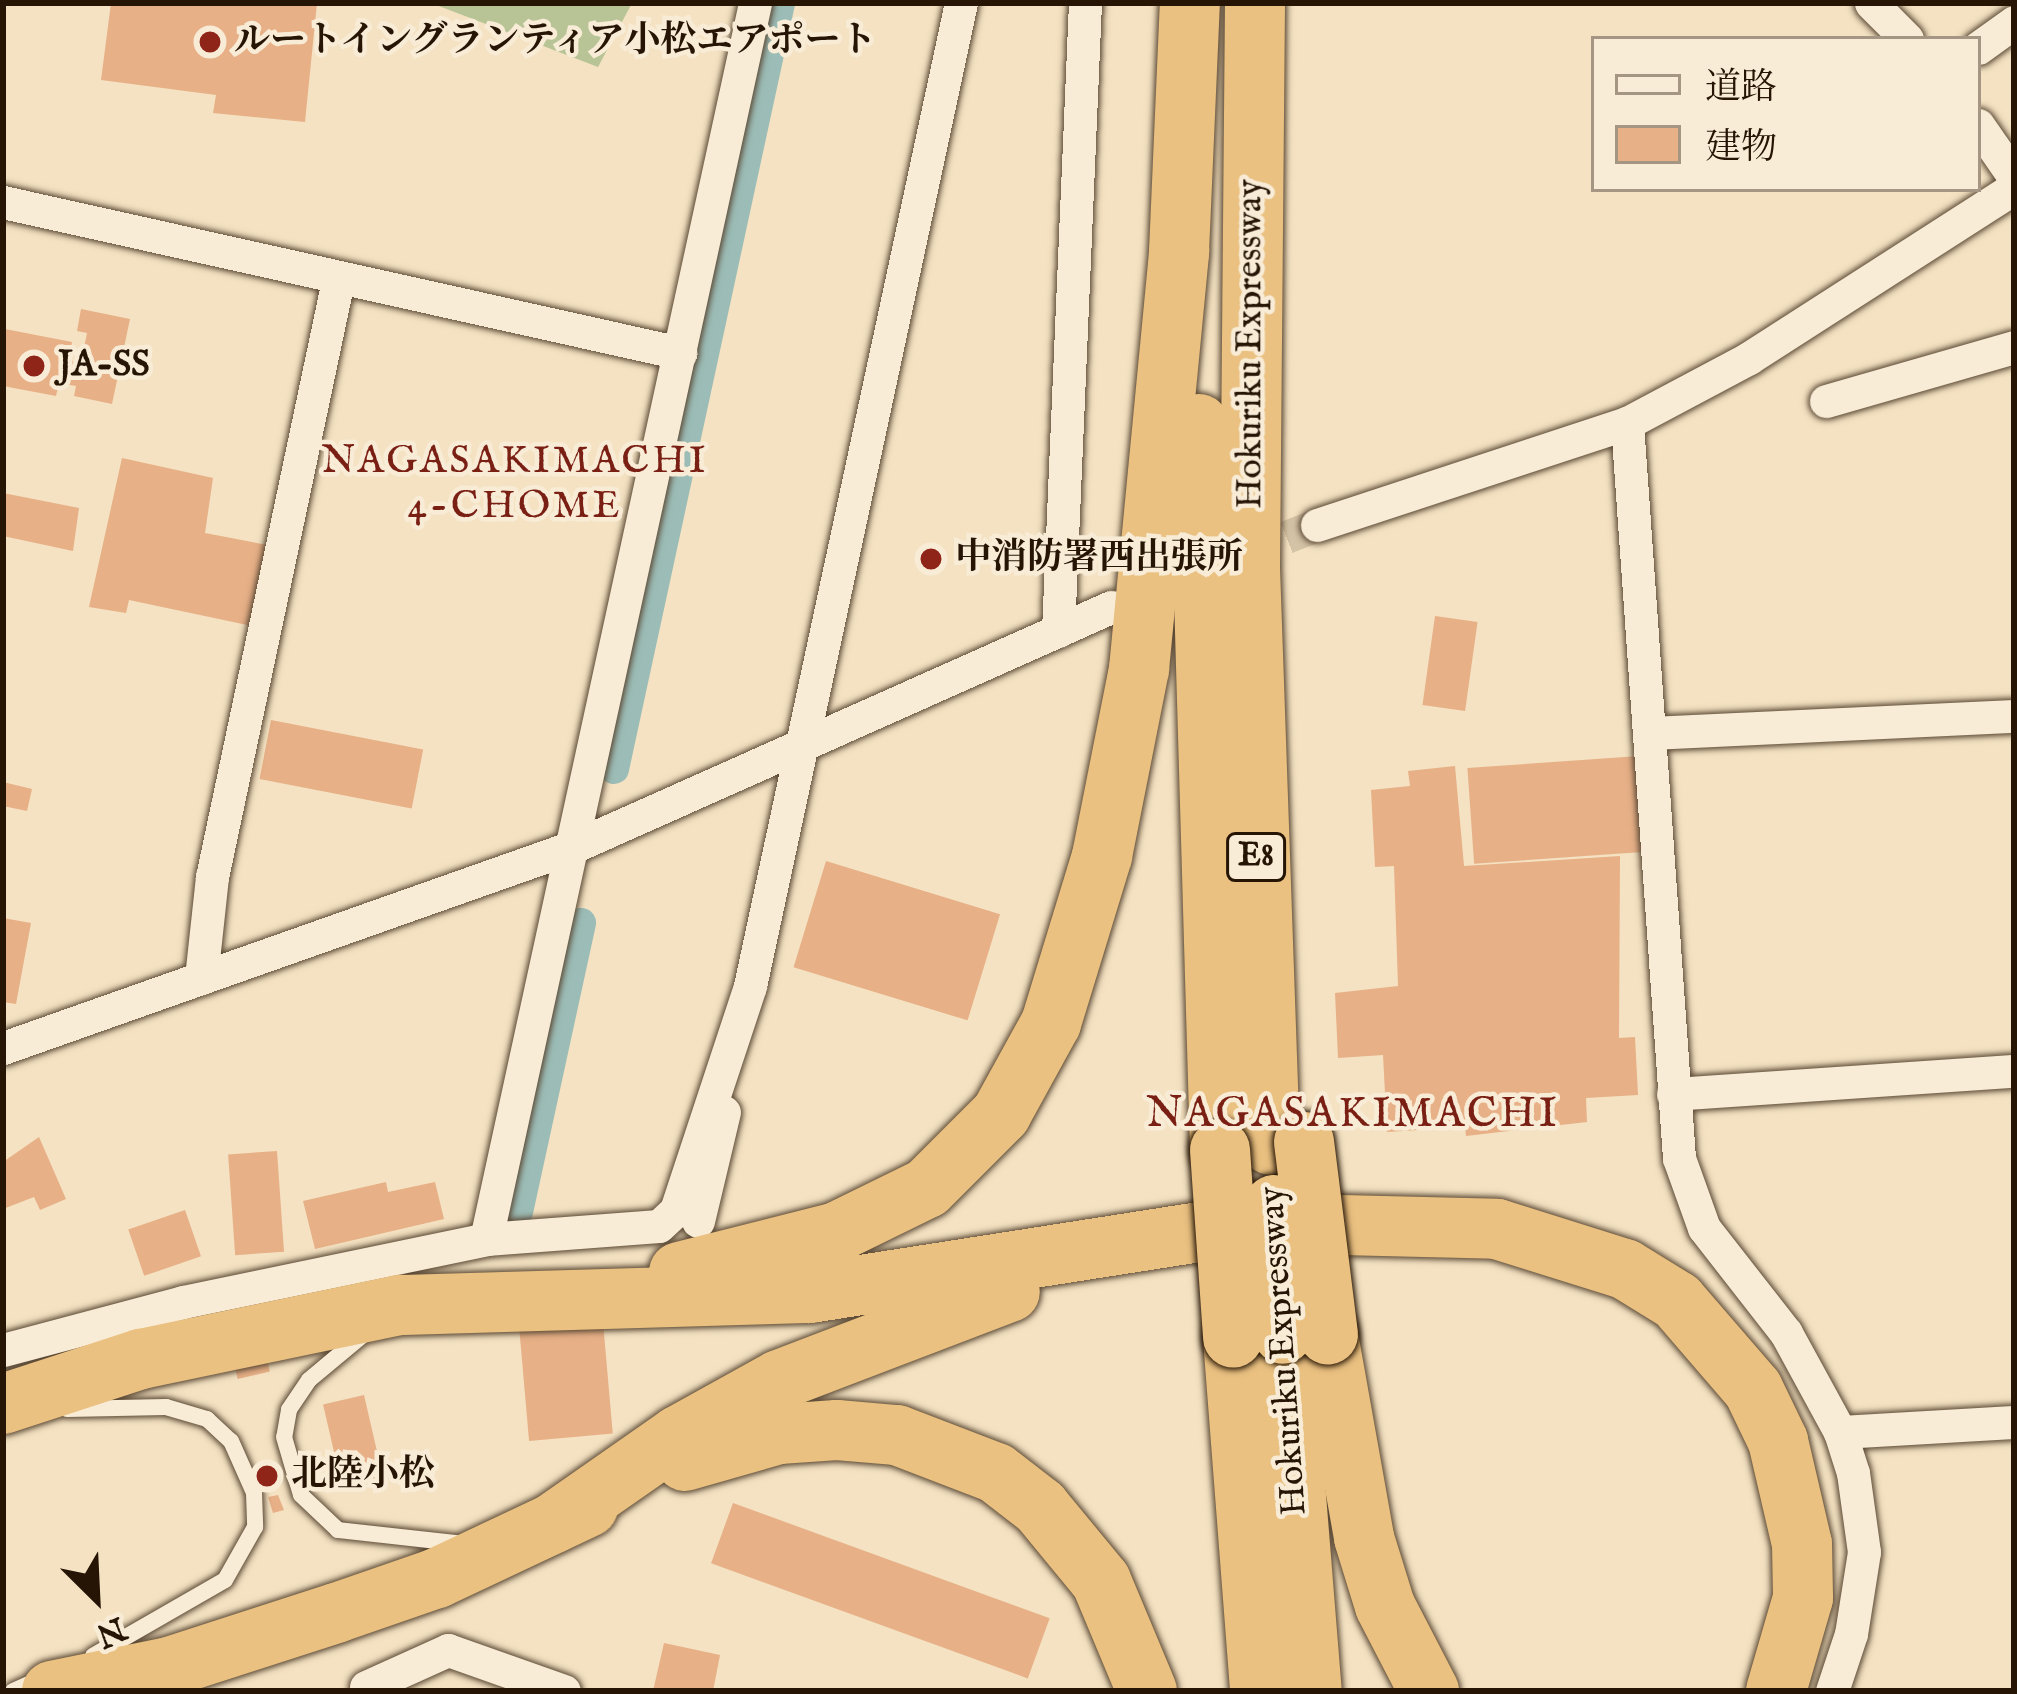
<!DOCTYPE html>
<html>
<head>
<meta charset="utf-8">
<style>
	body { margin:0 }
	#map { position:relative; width:2017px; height:1694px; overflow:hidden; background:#f4e2c2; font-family:"IM FELL English","Noto Serif JP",serif }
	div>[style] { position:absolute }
	.green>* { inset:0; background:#b8c495 }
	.canal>* { height:30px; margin:-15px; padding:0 15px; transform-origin:15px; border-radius:15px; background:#9cbdb7 }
	.building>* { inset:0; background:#e7b087; transform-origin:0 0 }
	.street-tunnel>* { height:33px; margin-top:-16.5px; transform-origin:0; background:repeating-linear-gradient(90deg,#d5c3a6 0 33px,transparent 0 49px) }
	.roads { filter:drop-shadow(0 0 3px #5a4834) drop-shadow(0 0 3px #5a4834) }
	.lane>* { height:16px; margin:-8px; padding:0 8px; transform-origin:8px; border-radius:8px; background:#f8ecd7 }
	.street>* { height:33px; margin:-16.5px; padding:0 16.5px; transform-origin:16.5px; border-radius:16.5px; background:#f8ecd7 }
	.highway>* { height:60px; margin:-30px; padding:0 30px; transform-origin:30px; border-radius:30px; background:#eac181 }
	.bridges { filter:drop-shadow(0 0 3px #261505) drop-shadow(0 0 3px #261505) }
	.highway-bridge>* { height:60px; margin:-30px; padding:0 30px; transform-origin:30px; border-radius:30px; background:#eac181 }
	.dots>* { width:33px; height:33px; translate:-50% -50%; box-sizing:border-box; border:6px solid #f8ecd7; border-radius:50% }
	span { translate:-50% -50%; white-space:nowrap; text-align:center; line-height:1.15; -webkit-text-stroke:9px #f8ecd7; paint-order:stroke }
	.shield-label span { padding:3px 9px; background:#f8ecd7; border:3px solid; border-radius:9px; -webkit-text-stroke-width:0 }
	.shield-label { font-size:33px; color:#261505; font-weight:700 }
	.poi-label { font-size:36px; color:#261505; font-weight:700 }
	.left { translate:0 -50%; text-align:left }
	.street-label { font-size:36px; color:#261505 }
	.neighbourhood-label { font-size:39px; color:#7a1f14; letter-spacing:3px }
	.quarter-label { font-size:42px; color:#7a1f14; letter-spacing:3px }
	.frame { position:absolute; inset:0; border:6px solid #261505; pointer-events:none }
	.legend { position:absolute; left:1591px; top:36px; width:390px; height:156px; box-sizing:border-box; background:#f8ecd7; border:3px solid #a49683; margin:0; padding:15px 21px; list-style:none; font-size:36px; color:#261505 }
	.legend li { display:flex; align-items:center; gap:24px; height:60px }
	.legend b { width:60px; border:3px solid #a49683 }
	.north { position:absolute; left:36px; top:1538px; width:120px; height:120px; -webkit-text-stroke:9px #f8ecd7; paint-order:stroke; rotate:156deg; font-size:33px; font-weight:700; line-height:48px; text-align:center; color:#261505 }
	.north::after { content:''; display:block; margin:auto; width:42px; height:54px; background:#261505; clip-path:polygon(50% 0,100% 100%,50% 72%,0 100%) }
</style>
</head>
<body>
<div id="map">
	<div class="green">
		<div style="clip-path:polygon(431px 3px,632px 3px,598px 67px)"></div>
	</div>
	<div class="canal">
		<div style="left:614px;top:769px;width:784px;rotate:-77.77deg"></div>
		<div style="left:518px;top:1212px;width:296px;rotate:-77.7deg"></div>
	</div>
	<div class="building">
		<div style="clip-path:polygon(111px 3px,317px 3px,305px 122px,213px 113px,216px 95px,101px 80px)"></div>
		<div style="clip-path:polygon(81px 309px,130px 319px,112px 404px,74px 396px,76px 386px,59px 383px,56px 396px,3px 386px,5px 329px,72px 342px,69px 360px,81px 363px,87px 333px,77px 331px)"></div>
		<div style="clip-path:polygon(122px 458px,213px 478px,205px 533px,267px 545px,252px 626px,129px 600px,126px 613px,89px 607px)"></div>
		<div style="clip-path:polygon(3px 493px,79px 508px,73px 551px,3px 536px)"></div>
		<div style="left:1435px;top:616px;width:43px;height:90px;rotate:8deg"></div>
		<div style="left:271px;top:720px;width:155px;height:60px;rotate:11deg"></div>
		<div style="left:1639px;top:756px;width:96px;height:172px;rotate:86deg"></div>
		<div style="clip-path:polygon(1455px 766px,1464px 866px,1620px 856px,1619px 1038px,1635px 1037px,1638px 1095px,1586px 1098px,1587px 1122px,1466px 1136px,1465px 1127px,1387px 1132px,1383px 1055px,1338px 1058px,1335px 993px,1398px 986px,1394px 866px,1375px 867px,1371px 790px,1410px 786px,1408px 771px)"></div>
		<div style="clip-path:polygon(3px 782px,32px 789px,27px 811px,3px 806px)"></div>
		<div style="left:826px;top:861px;width:182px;height:111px;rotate:17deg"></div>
		<div style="clip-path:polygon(3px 918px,31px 923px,16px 1004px,3px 1002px)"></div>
		<div style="clip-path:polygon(39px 1137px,66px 1199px,40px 1210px,34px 1197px,3px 1209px,3px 1162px)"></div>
		<div style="left:277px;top:1151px;width:101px;height:49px;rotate:86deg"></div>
		<div style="clip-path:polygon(386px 1182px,388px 1192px,435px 1182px,444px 1219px,315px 1249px,303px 1201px)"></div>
		<div style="left:185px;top:1210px;width:49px;height:60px;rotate:71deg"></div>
		<div style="left:257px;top:1316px;width:57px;height:33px;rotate:77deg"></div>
		<div style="left:603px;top:1322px;width:112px;height:84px;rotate:85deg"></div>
		<div style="left:364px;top:1395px;width:88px;height:42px;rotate:77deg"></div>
		<div style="clip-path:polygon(278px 1495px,284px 1510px,273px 1513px,268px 1497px)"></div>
		<div style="left:733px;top:1503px;width:337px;height:64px;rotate:20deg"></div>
		<div style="clip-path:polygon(664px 1643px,720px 1655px,713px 1691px,653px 1691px)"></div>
	</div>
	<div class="street-tunnel">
		<div style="left:1241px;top:555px;width:82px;rotate:-21.5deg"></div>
	</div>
	<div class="roads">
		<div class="lane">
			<div style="left:364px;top:1334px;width:72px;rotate:140.1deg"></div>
			<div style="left:309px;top:1380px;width:36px;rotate:124deg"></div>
			<div style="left:289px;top:1410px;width:27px;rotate:100deg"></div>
			<div style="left:284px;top:1437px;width:60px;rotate:73.7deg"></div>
			<div style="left:301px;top:1495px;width:51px;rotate:43.4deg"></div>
			<div style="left:338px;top:1530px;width:128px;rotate:6.3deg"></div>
			<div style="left:67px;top:1409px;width:99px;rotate:-1.2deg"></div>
			<div style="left:166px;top:1407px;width:43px;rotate:16.3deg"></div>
			<div style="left:207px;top:1419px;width:33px;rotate:43deg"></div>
			<div style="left:231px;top:1441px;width:57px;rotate:66.1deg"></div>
			<div style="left:254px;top:1493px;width:34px;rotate:88deg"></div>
			<div style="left:255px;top:1527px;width:61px;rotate:119.5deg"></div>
			<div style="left:225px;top:1580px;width:152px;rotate:150.1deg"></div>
			<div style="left:13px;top:1691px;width:32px;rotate:-24deg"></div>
		</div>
		<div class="street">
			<div style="left:1871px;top:3px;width:51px;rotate:45deg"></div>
			<div style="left:1978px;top:48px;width:44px;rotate:-35.8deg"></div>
			<div style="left:1978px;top:125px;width:63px;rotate:55.3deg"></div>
			<div style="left:3px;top:202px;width:694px;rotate:12.57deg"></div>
			<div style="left:1826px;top:401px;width:196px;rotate:-16deg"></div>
			<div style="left:1317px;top:525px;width:326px;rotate:-18.2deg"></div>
			<div style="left:1058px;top:631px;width:629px;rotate:-87.54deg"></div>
			<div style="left:1651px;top:733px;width:363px;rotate:-2.7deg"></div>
			<div style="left:201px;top:978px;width:102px;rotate:-83.8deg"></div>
			<div style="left:212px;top:877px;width:610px;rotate:-78.08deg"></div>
			<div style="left:3px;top:1048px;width:607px;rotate:-19.45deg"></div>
			<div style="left:575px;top:846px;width:587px;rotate:-24.03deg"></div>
			<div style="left:1673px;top:1094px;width:342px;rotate:-3.9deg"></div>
			<div style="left:698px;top:1221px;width:112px;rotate:-76.6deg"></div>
			<div style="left:486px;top:1239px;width:1265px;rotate:-77.72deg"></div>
			<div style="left:3px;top:1350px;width:186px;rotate:-14.9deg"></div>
			<div style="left:183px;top:1302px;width:309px;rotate:-11.7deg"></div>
			<div style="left:486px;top:1239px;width:173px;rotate:-4.3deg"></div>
			<div style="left:659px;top:1226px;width:23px;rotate:-43deg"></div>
			<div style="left:676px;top:1210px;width:236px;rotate:-71.7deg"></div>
			<div style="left:750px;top:986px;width:1005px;rotate:-77.89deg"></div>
			<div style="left:1840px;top:1432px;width:174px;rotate:-3.3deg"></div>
			<div style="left:366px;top:1687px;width:90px;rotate:-24.3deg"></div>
			<div style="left:448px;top:1650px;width:123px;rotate:19.5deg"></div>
			<div style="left:1832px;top:1691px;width:60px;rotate:-71.6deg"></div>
			<div style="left:1851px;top:1634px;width:83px;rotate:-81deg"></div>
			<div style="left:1864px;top:1552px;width:80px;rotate:-97.9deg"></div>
			<div style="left:1853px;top:1473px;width:43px;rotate:-107.6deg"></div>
			<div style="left:1840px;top:1432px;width:113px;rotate:-118.6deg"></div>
			<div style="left:1786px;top:1333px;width:133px;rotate:-128deg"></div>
			<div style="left:1704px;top:1228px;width:74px;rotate:-109.7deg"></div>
			<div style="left:1679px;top:1158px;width:737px;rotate:-94.05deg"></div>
			<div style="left:1627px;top:423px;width:138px;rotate:-28deg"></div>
			<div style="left:1749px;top:358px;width:315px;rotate:-32.7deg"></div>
		</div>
		<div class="highway">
			<div style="left:1255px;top:3px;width:565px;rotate:90.51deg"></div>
			<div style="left:1250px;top:568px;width:577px;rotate:88.01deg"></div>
			<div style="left:1199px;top:424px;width:726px;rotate:88.34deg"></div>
			<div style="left:679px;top:1272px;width:163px;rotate:-14.2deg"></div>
			<div style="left:837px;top:1232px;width:100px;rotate:-26.1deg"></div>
			<div style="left:927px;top:1188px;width:105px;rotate:-45deg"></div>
			<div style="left:1001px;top:1114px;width:104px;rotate:-61.2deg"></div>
			<div style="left:1051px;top:1023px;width:175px;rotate:-73deg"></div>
			<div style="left:1102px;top:856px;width:191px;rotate:-78.8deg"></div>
			<div style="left:1139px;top:669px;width:419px;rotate:-84.5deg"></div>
			<div style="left:1179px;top:252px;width:249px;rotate:-87.5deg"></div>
			<div style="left:1283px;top:1334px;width:358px;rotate:85.4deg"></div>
			<div style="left:1328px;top:1335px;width:206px;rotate:79.9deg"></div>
			<div style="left:1364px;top:1538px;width:71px;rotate:72.8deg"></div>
			<div style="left:1385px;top:1606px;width:96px;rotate:62.6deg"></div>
			<div style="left:1233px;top:1338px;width:354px;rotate:85.6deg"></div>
			<div style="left:3px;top:1404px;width:145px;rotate:-18.1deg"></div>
			<div style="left:141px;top:1359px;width:265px;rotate:-11.8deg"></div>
			<div style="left:400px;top:1305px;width:410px;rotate:-1.7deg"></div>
			<div style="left:810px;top:1293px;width:453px;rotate:-8.9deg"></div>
			<div style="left:1258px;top:1223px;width:239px;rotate:1.4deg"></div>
			<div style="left:1497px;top:1229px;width:134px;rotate:17.4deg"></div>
			<div style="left:1625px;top:1269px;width:61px;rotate:31.6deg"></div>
			<div style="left:1677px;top:1301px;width:116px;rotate:49.2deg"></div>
			<div style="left:1753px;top:1389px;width:58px;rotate:64.3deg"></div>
			<div style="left:1778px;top:1441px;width:106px;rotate:76.9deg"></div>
			<div style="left:1802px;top:1544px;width:54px;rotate:88.9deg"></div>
			<div style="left:1803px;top:1598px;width:97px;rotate:106.2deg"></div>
			<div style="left:685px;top:1461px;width:98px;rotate:-16deg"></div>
			<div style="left:779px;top:1434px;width:58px;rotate:-3.9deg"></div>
			<div style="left:837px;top:1430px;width:60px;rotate:4.8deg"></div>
			<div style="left:897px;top:1435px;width:106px;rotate:21deg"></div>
			<div style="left:996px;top:1473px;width:56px;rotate:37.7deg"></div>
			<div style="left:1040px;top:1507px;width:96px;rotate:50.5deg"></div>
			<div style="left:1101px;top:1581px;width:119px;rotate:67.3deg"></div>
			<div style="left:552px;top:1524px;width:154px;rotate:-34.9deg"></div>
			<div style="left:678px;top:1436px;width:115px;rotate:-29deg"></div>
			<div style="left:779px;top:1380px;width:247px;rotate:-20.9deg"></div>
			<div style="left:52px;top:1691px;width:119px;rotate:-11.6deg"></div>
			<div style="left:169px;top:1667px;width:176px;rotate:-17.9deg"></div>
			<div style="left:336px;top:1613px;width:107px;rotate:-19.1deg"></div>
			<div style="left:437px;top:1578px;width:167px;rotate:-25.2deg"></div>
		</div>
	</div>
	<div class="bridges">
		<div class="highway-bridge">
			<div style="left:1304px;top:1142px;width:194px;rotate:82.9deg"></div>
			<div style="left:1220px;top:1150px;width:188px;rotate:86deg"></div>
			<div style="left:1274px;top:1205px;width:129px;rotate:86deg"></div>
		</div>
	</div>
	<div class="dots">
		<div style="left:210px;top:42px;background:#8f2418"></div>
		<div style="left:34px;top:366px;background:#8f2418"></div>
		<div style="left:931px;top:559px;background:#8f2418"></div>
		<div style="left:267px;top:1476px;background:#8f2418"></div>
	</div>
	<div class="shield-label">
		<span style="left:1256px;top:857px">E8</span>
	</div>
	<div class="poi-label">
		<span class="left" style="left:234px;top:42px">ルートイングランティア小松エアポート</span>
		<span class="left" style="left:58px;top:366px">JA-SS</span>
		<span class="left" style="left:955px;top:559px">中消防署西出張所</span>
		<span class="left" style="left:291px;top:1476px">北陸小松</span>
	</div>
	<div class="street-label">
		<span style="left:1251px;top:344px;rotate:-90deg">Hokuriku Expressway</span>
		<span style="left:1284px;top:1351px;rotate:-94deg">Hokuriku Expressway</span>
	</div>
	<div class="neighbourhood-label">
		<span style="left:515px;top:485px">NAGASAKIMACHI<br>4-CHOME</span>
	</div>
	<div class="quarter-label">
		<span style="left:1353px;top:1115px">NAGASAKIMACHI</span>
	</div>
	<div class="frame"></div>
	<ul class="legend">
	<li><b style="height:15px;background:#f8ecd7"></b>道路</li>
	<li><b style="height:33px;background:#e7b087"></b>建物</li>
	</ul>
	<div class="north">N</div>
</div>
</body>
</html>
